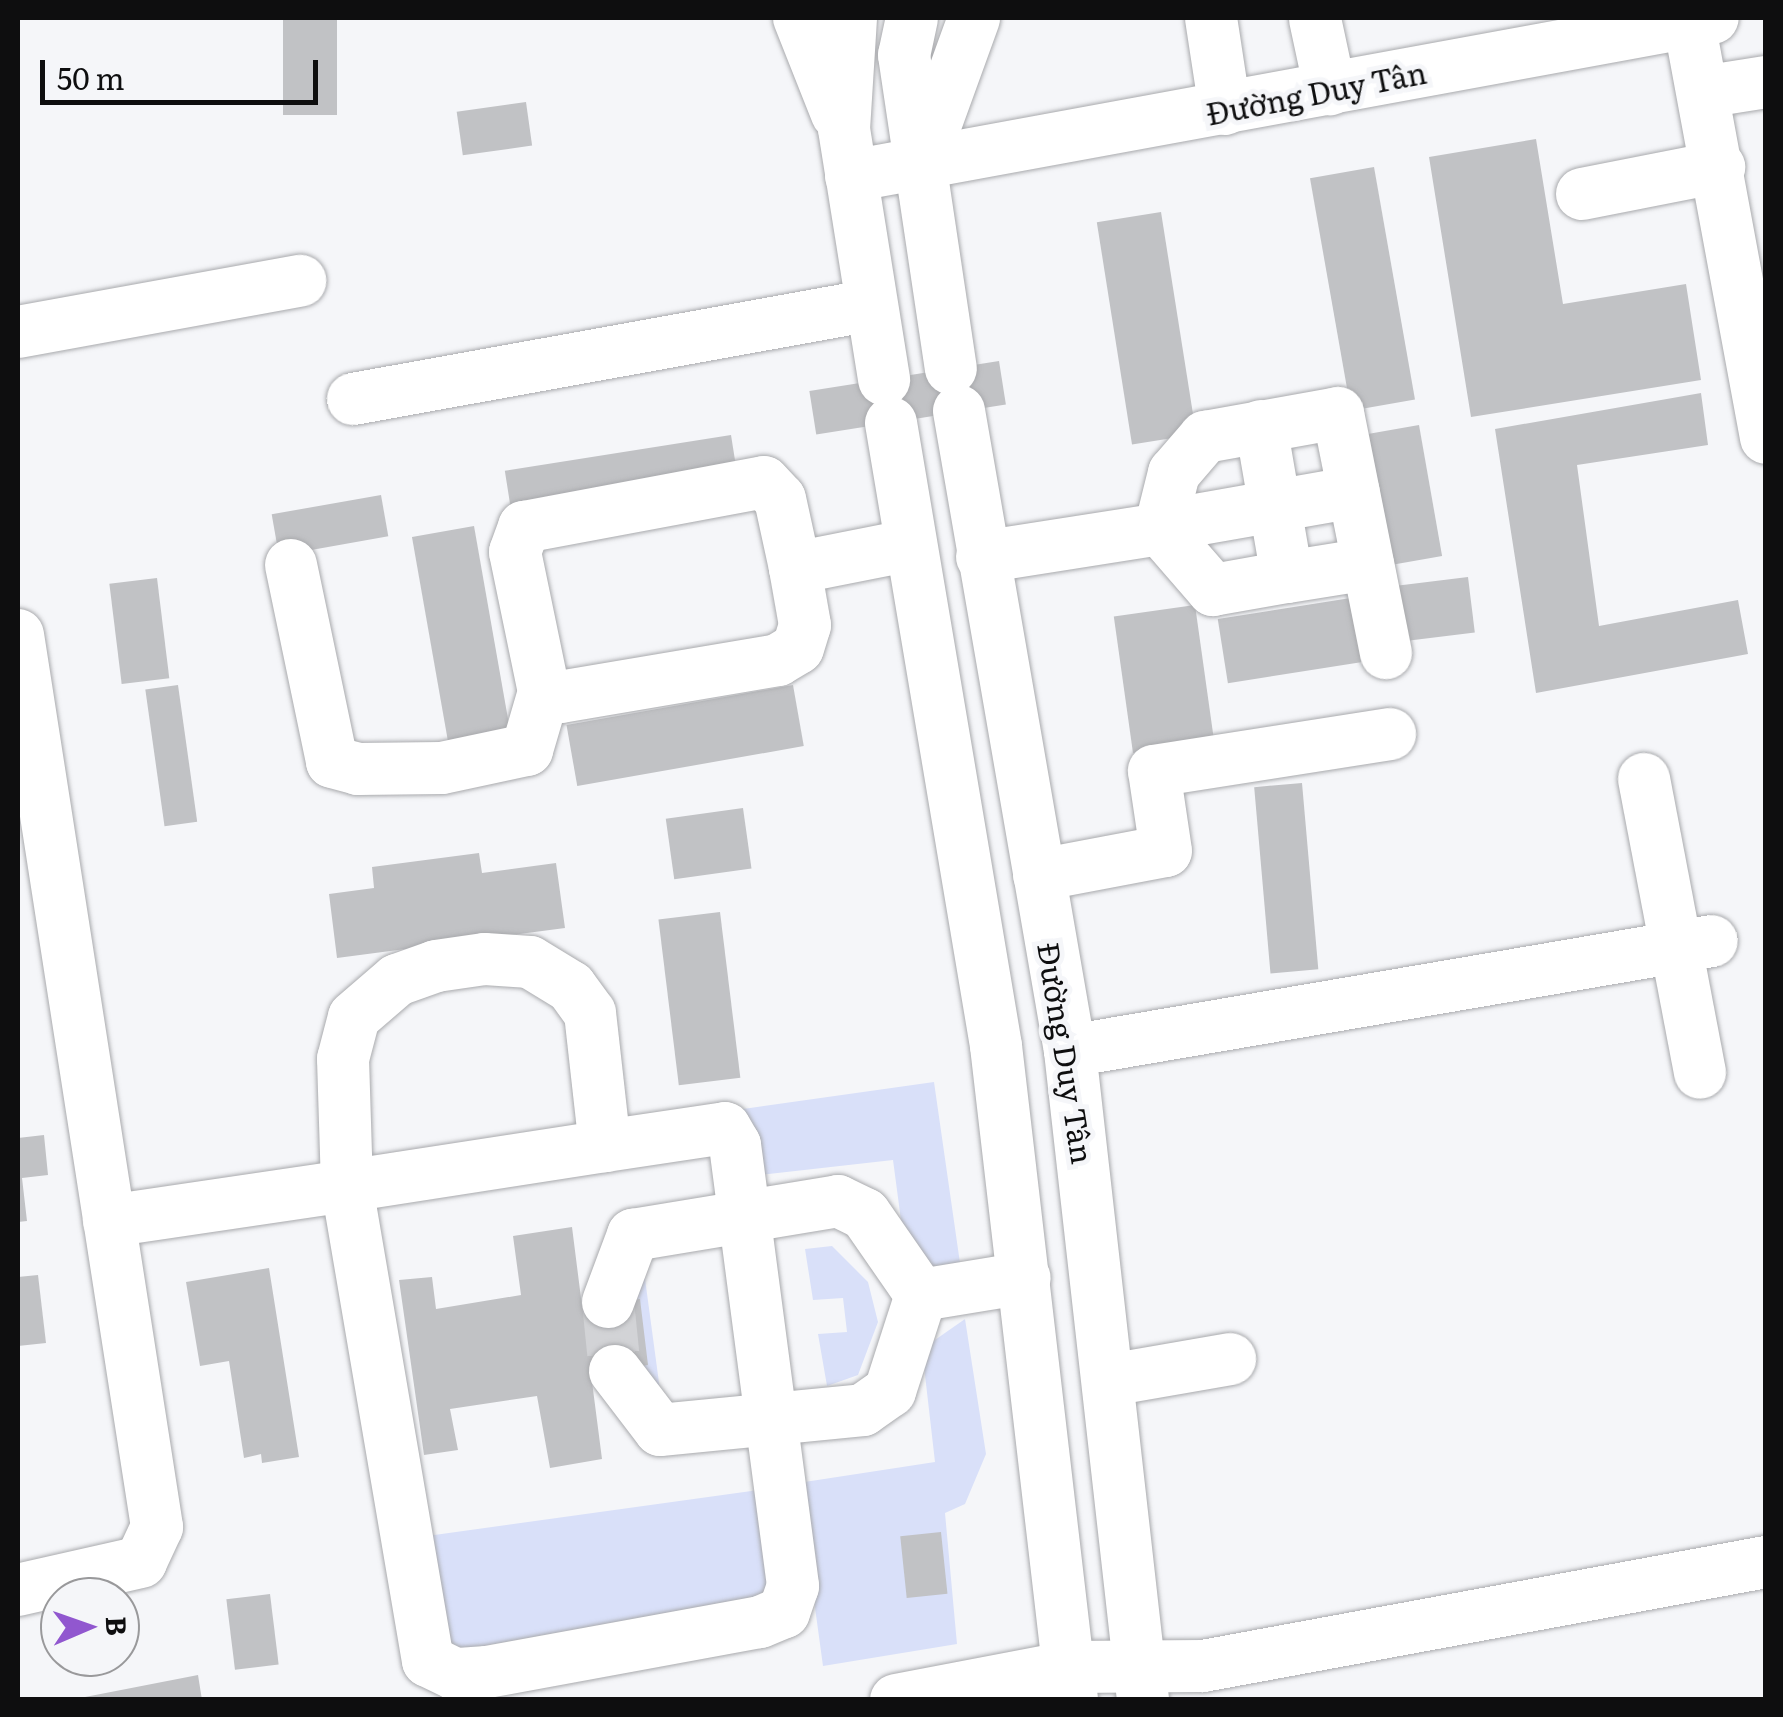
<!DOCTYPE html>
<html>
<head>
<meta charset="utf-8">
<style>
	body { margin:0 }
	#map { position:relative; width:1783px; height:1717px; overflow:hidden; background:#f5f6f9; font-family:Literata,serif }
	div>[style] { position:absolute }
	.green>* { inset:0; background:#d9e0f9 }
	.building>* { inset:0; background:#c1c2c5; transform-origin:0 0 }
	.minor-tunnel>* { height:52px; margin-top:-26px; transform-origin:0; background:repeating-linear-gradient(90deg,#d2d3d6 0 52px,transparent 0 78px) }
	.roads { filter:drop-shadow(0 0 2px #a9aaad) drop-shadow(0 0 2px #a9aaad) }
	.minor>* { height:52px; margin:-26px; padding:0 26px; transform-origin:26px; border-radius:26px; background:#fff }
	span { translate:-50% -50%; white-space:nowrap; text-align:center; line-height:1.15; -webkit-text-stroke:10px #f5f6f9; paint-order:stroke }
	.street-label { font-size:30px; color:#0e0e0f }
	.frame { position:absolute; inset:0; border:20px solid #0e0e0f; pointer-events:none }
	.north { position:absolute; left:40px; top:1577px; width:100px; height:100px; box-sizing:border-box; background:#f5f6f9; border:2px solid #99999b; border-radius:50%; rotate:88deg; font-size:28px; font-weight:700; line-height:40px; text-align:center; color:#0e0e0f }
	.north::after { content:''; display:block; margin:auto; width:35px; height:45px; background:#9157cf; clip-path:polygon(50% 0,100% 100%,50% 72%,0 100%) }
	.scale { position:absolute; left:40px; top:60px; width:278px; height:45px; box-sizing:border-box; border:5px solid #0e0e0f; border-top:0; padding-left:12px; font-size:30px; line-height:35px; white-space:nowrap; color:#0e0e0f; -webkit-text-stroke:8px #f5f6f9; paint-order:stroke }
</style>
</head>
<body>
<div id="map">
	<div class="green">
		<div style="clip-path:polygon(934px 1082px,962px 1277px,906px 1258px,893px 1160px,752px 1176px,743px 1109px)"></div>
		<div style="clip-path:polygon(832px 1246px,868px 1282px,878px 1322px,858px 1375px,827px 1386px,818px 1334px,847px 1332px,843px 1298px,813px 1300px,805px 1249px)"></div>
		<div style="clip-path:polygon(643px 1264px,662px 1405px,638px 1381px,635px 1268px)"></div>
		<div style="clip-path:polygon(965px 1319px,986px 1454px,965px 1504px,945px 1513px,957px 1644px,823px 1666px,798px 1483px,935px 1462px,922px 1349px)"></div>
		<div style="clip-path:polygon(766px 1489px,771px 1595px,443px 1653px,420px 1537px)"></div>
	</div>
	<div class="building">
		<div style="left:283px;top:18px;width:54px;height:97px"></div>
		<div style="left:526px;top:102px;width:44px;height:70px;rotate:82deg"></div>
		<div style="clip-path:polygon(1536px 139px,1563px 304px,1686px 284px,1701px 380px,1471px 417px,1429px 157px)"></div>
		<div style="left:1374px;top:167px;width:236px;height:65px;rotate:80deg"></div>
		<div style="left:1161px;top:212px;width:225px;height:65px;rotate:81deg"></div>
		<div style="left:999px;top:361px;width:44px;height:192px;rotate:81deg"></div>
		<div style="clip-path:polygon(1701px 393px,1708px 445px,1577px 465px,1599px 626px,1738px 600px,1748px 654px,1536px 693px,1495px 429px)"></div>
		<div style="left:1419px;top:425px;width:133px;height:62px;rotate:80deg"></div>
		<div style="left:731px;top:435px;width:51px;height:229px;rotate:81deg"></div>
		<div style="left:381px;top:495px;width:42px;height:111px;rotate:80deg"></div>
		<div style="left:474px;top:526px;width:228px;height:63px;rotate:80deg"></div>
		<div style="left:1468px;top:577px;width:56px;height:82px;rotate:83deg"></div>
		<div style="left:157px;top:578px;width:101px;height:48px;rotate:83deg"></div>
		<div style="left:1357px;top:597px;width:65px;height:141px;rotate:81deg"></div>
		<div style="left:1195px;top:605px;width:138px;height:82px;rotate:82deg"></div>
		<div style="left:178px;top:685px;width:138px;height:33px;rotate:82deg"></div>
		<div style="left:793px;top:685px;width:62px;height:230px;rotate:80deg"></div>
		<div style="left:1302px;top:783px;width:187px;height:48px;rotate:85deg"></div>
		<div style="left:743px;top:808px;width:61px;height:78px;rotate:82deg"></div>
		<div style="clip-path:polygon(479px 853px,482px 873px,556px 863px,565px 928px,337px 958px,329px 894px,374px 888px,372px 867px)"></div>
		<div style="left:720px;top:912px;width:167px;height:62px;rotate:83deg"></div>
		<div style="clip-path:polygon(44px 1135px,48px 1175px,22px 1178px,27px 1221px,18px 1222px,18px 1138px)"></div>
		<div style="clip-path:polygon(572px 1227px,582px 1306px,640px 1299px,648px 1365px,591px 1374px,602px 1459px,550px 1468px,537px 1396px,450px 1409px,458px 1450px,424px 1455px,399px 1280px,432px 1277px,436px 1309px,521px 1295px,513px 1236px)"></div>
		<div style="clip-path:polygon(269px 1268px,299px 1457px,262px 1463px,261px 1454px,244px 1458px,229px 1361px,200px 1366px,186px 1282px)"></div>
		<div style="clip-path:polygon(38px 1275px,46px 1343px,18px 1346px,18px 1277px)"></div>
		<div style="left:941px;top:1532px;width:62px;height:41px;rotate:84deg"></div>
		<div style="left:270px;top:1594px;width:71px;height:44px;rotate:83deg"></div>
		<div style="clip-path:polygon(198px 1675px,202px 1700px,80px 1700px,80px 1698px)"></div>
	</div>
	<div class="minor-tunnel">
		<div style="left:608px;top:1302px;width:69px;rotate:84.2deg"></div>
	</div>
	<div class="roads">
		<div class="minor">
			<div style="left:799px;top:18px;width:103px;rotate:68.4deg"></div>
			<div style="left:851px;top:18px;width:111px;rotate:93.6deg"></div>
			<div style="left:844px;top:129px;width:254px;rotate:80.9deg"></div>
			<div style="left:912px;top:18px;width:38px;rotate:102deg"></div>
			<div style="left:904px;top:55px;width:317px;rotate:81.5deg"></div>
			<div style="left:1211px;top:18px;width:92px;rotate:81.3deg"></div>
			<div style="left:1315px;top:19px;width:72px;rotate:77.9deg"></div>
			<div style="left:1689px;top:22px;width:423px;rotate:79.5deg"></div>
			<div style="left:1703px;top:92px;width:64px;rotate:-9deg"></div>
			<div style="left:922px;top:162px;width:153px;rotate:-70.1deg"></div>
			<div style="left:851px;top:176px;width:876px;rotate:-10.39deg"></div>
			<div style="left:1582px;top:194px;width:140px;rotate:-11.1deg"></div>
			<div style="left:18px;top:332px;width:287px;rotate:-10.3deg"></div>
			<div style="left:353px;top:399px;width:527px;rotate:-10.27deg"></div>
			<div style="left:959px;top:411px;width:650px;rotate:80.16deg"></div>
			<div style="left:1070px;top:1051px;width:653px;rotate:83.58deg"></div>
			<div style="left:891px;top:423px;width:632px;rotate:80.43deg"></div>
			<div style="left:996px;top:1046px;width:658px;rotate:83.37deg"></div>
			<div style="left:1261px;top:426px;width:153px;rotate:80.2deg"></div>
			<div style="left:1287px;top:577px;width:82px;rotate:-9.1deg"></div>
			<div style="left:1201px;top:519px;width:155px;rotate:-10deg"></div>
			<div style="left:1160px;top:529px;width:81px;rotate:49deg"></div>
			<div style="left:1213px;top:590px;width:75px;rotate:-10deg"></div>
			<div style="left:982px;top:557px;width:180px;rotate:-8.9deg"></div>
			<div style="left:1160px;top:529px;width:58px;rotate:-76deg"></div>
			<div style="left:1174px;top:473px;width:48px;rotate:-49.3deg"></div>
			<div style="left:1205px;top:437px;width:135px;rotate:-10.2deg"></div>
			<div style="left:1338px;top:413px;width:245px;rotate:78.7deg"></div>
			<div style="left:291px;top:565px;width:201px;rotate:78.2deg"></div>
			<div style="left:332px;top:762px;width:27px;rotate:15deg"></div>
			<div style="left:358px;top:769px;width:84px;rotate:-0.7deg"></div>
			<div style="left:442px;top:768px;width:87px;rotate:-12deg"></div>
			<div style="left:527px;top:750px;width:60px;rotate:-73.7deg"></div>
			<div style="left:544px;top:692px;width:17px;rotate:17deg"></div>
			<div style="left:560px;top:697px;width:221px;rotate:-9.6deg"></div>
			<div style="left:778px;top:660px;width:23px;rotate:-31deg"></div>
			<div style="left:798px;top:648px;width:24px;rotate:-73deg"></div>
			<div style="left:805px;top:625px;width:58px;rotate:-100deg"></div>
			<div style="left:795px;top:568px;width:118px;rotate:-11.2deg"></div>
			<div style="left:18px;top:635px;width:903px;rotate:81.14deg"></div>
			<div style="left:157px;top:1527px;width:38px;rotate:115deg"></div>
			<div style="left:141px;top:1562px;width:126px;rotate:167.2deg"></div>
			<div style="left:544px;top:692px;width:143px;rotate:-101.7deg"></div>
			<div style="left:515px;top:552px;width:27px;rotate:-70deg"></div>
			<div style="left:524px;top:527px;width:244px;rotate:-10.6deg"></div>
			<div style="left:764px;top:482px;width:23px;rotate:47deg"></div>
			<div style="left:780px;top:499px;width:71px;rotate:77.7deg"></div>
			<div style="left:1644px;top:779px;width:299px;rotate:79.2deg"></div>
			<div style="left:1039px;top:875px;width:129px;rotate:-10.7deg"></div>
			<div style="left:1166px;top:851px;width:81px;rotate:-98.5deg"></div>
			<div style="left:1154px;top:771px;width:239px;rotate:-8.9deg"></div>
			<div style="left:1070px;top:1051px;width:651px;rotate:-9.72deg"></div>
			<div style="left:109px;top:1221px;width:241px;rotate:-8.4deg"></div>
			<div style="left:347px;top:1186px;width:261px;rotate:-8.8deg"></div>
			<div style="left:605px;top:1146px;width:121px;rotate:-8.5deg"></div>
			<div style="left:725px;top:1128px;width:20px;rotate:60deg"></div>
			<div style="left:735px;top:1145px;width:445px;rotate:82.5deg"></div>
			<div style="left:793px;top:1586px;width:28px;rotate:109deg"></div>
			<div style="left:784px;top:1612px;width:26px;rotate:157deg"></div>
			<div style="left:760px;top:1622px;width:278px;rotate:169.6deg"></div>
			<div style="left:487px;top:1672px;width:32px;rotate:176deg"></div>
			<div style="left:455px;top:1674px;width:30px;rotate:-154deg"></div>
			<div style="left:428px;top:1661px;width:482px;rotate:-99.7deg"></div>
			<div style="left:347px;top:1186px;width:127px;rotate:-91.8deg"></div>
			<div style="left:343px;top:1059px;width:43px;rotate:-75.3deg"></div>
			<div style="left:354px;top:1017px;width:57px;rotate:-40.7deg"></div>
			<div style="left:397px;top:980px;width:41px;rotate:-19.7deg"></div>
			<div style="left:436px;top:966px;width:49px;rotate:-8.1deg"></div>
			<div style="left:485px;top:959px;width:45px;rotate:3.8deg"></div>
			<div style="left:530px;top:962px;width:48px;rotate:31.4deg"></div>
			<div style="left:571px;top:987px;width:32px;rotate:54deg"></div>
			<div style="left:590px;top:1013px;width:134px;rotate:83.6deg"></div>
			<div style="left:608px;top:1302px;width:72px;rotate:-69.5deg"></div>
			<div style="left:633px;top:1235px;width:208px;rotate:-9.4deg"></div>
			<div style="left:838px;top:1201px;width:30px;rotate:26deg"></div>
			<div style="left:865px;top:1214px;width:98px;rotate:55.3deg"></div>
			<div style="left:921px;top:1295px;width:105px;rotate:-9.3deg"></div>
			<div style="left:615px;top:1371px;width:74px;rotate:52.7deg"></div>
			<div style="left:660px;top:1430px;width:204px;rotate:-5.6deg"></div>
			<div style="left:863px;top:1410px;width:33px;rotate:-35deg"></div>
			<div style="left:890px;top:1391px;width:101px;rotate:-72.1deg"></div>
			<div style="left:1110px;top:1380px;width:122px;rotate:-9.9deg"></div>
			<div style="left:896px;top:1700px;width:176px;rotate:-10.8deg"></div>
			<div style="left:1069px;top:1667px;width:134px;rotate:-0.4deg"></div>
			<div style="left:1203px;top:1666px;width:573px;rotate:-10.47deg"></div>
		</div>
	</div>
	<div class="street-label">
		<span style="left:1316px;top:92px;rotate:-11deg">Đường Duy Tân</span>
		<span style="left:1067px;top:1053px;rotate:81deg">Đường Duy Tân</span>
	</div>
	<div class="frame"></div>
	<div class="north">B</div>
	<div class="scale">50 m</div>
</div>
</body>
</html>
